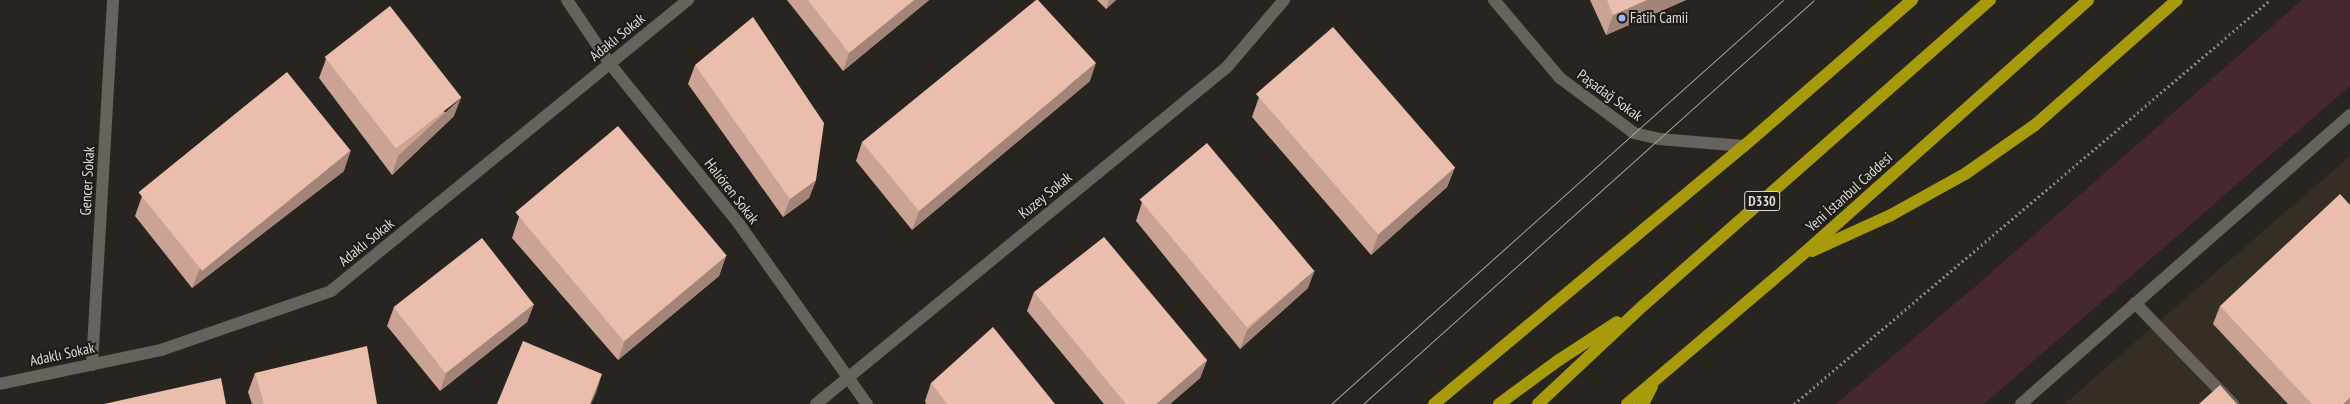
<!DOCTYPE html>
<html>
<head>
<meta charset="utf-8">
<style>
	body { margin:0 }
	#map { position:relative; width:2350px; height:404px; overflow:hidden; background:#28241f; font-family:"PT Sans Narrow",sans-serif }
	div>[style] { position:absolute }
	.built>* { inset:0; background:#352e25 }
	.green>* { inset:0; background:#47282e }
	.path>* { height:2.5px; margin-top:-1.25px; transform-origin:0; background:repeating-linear-gradient(90deg,#898682 0 2px,transparent 0 5px) }
	.street>* { height:12px; margin:-6px; padding:0 6px; transform-origin:6px; border-radius:6px; background:#67625c }
	.secondary>* { height:12px; margin:-6px; padding:0 6px; transform-origin:6px; border-radius:6px; background:#67625c }
	.highway>* { height:12px; margin:-6px; padding:0 6px; transform-origin:6px; border-radius:6px; background:#a79b0c }
	.tram>* { height:1px; margin:-0.5px; padding:0 0.5px; transform-origin:0.5px; border-radius:0.5px; background:#a9a5a2 }
	.wall>* { inset:0; background:#caa395 }
	.shaded-wall>* { inset:0; background:#a48479 }
	.building>* { inset:0; background:#ebbdad; transform-origin:0 0 }
	.dots>* { width:11px; height:11px; translate:-50% -50%; box-sizing:border-box; border:2px solid #1f1b16; border-radius:50% }
	span { translate:-50% -50%; white-space:nowrap; text-align:center; line-height:1.15; -webkit-text-stroke:4px #1f1b16; paint-order:stroke }
	.shield-label span { padding:1px 3px; background:#1f1b16; border:1px solid; border-radius:3px; -webkit-text-stroke-width:0 }
	.shield-label { font-size:14px; color:#dedbd8; font-weight:700 }
	.poi-label { font-size:15px; color:#dedbd8 }
	.left { translate:0 -50%; text-align:left }
	.street-label { font-size:15px; color:#dedbd8 }
</style>
</head>
<body>
<div id="map">
	<div class="built">
		<div style="clip-path:polygon(2350px 156px,2350px 404px,2065px 404px,2119px 356px)"></div>
	</div>
	<div class="green">
		<div style="clip-path:polygon(2302px 0,2350px 0,2350px 86px,1984px 404px,1836px 404px,1977px 285px)"></div>
	</div>
	<div class="path">
		<div style="left:1794px;top:404px;width:624px;rotate:-40.32deg"></div>
	</div>
	<div class="street">
		<div style="left:567px;top:0;width:77px;rotate:56.1deg"></div>
		<div style="left:610px;top:64px;width:206px;rotate:51.1deg"></div>
		<div style="left:739px;top:224px;width:221px;rotate:54.6deg"></div>
		<div style="left:1494px;top:0;width:102px;rotate:49.8deg"></div>
		<div style="left:1560px;top:78px;width:92px;rotate:36.6deg"></div>
		<div style="left:1634px;top:133px;width:26px;rotate:13deg"></div>
		<div style="left:1659px;top:139px;width:85px;rotate:4.7deg"></div>
		<div style="left:2135px;top:303px;width:141px;rotate:45.9deg"></div>
		<div style="left:92px;top:365px;width:366px;rotate:-86.7deg"></div>
		<div style="left:0;top:384px;width:165px;rotate:-11.9deg"></div>
		<div style="left:161px;top:350px;width:180px;rotate:-19.1deg"></div>
		<div style="left:331px;top:291px;width:461px;rotate:-39.2deg"></div>
		<div style="left:2021px;top:404px;width:438px;rotate:-41.3deg"></div>
	</div>
	<div class="secondary">
		<div style="left:816px;top:404px;width:531px;rotate:-39.35deg"></div>
		<div style="left:1227px;top:67px;width:88px;rotate:-49.6deg"></div>
	</div>
	<div class="highway">
		<div style="left:1812px;top:251px;width:87px;rotate:-24.5deg"></div>
		<div style="left:1891px;top:215px;width:85px;rotate:-29deg"></div>
		<div style="left:1965px;top:174px;width:85px;rotate:-35deg"></div>
		<div style="left:2035px;top:125px;width:189px;rotate:-41.4deg"></div>
		<div style="left:1434px;top:404px;width:403px;rotate:-39.8deg"></div>
		<div style="left:1744px;top:146px;width:223px;rotate:-41deg"></div>
		<div style="left:1499px;top:404px;width:74px;rotate:-36.3deg"></div>
		<div style="left:1559px;top:360px;width:69px;rotate:-33.2deg"></div>
		<div style="left:1538px;top:404px;width:146px;rotate:-43.1deg"></div>
		<div style="left:1645px;top:304px;width:460px;rotate:-41.4deg"></div>
		<div style="left:1627px;top:404px;width:230px;rotate:-40.4deg"></div>
		<div style="left:1802px;top:255px;width:383px;rotate:-41.7deg"></div>
		<div style="left:1643px;top:404px;width:20px;rotate:-63deg"></div>
	</div>
	<div class="tram">
		<div style="left:1331px;top:404px;width:606px;rotate:-41.79deg"></div>
		<div style="left:1363px;top:404px;width:605px;rotate:-41.85deg"></div>
	</div>
	<div class="wall">
		<div style="clip-path:polygon(787px 0,929px 0,843px 71px)"></div>
		<div style="clip-path:polygon(1097px 0,1116px 0,1106px 9px)"></div>
		<div style="clip-path:polygon(1590px 0,1686px 0,1606px 35px)"></div>
		<div style="clip-path:polygon(326px 59px,454px 116px,392px 175px,319px 78px)"></div>
		<div style="clip-path:polygon(695px 65px,816px 180px,809px 198px,783px 217px,688px 84px)"></div>
		<div style="clip-path:polygon(1090px 81px,912px 230px,856px 161px,862px 142px)"></div>
		<div style="clip-path:polygon(1259px 97px,1455px 167px,1447px 187px,1371px 255px,1252px 117px)"></div>
		<div style="clip-path:polygon(344px 171px,192px 288px,135px 216px,142px 196px)"></div>
		<div style="clip-path:polygon(1142px 202px,1308px 288px,1240px 349px,1136px 221px)"></div>
		<div style="clip-path:polygon(519px 217px,726px 256px,719px 276px,618px 360px,512px 238px)"></div>
		<div style="clip-path:polygon(1034px 292px,1207px 360px,1200px 378px,1170px 404px,1104px 404px,1027px 311px)"></div>
		<div style="clip-path:polygon(534px 304px,527px 322px,440px 391px,387px 326px,394px 307px)"></div>
		<div style="clip-path:polygon(2220px 306px,2350px 404px,2288px 404px,2213px 324px)"></div>
		<div style="clip-path:polygon(255px 373px,377px 404px,252px 404px,248px 392px)"></div>
		<div style="clip-path:polygon(931px 383px,1055px 404px,926px 404px,925px 401px)"></div>
	</div>
	<div class="shaded-wall">
		<div style="clip-path:polygon(914px 0,929px 0,843px 71px,849px 53px)"></div>
		<div style="clip-path:polygon(1109px 0,1116px 0,1106px 9px)"></div>
		<div style="clip-path:polygon(1647px 0,1686px 0,1606px 35px,1613px 15px)"></div>
		<div style="clip-path:polygon(1096px 63px,1090px 81px,912px 230px,919px 211px)"></div>
		<div style="clip-path:polygon(461px 98px,454px 116px,392px 175px,398px 156px)"></div>
		<div style="clip-path:polygon(351px 150px,344px 171px,192px 288px,200px 268px)"></div>
		<div style="clip-path:polygon(1455px 167px,1447px 187px,1371px 255px,1378px 235px)"></div>
		<div style="clip-path:polygon(816px 180px,809px 198px,783px 217px,790px 199px)"></div>
		<div style="clip-path:polygon(726px 256px,719px 276px,618px 360px,625px 340px)"></div>
		<div style="clip-path:polygon(1315px 270px,1308px 288px,1240px 349px,1247px 330px)"></div>
		<div style="clip-path:polygon(534px 304px,527px 322px,440px 391px,446px 373px)"></div>
		<div style="clip-path:polygon(1207px 360px,1200px 378px,1170px 404px,1156px 404px)"></div>
		<div style="clip-path:polygon(602px 374px,596px 393px,591px 404px,590px 404px)"></div>
		<div style="clip-path:polygon(2350px 398px,2350px 404px,2343px 404px)"></div>
	</div>
	<div class="building">
		<div style="clip-path:polygon(808px 0,914px 0,849px 53px)"></div>
		<div style="clip-path:polygon(1036px 0,1038px 0,1096px 63px,919px 211px,862px 142px)"></div>
		<div style="clip-path:polygon(1607px 0,1647px 0,1613px 15px)"></div>
		<div style="left:390px;top:6px;width:116px;height:83px;rotate:52deg"></div>
		<div style="clip-path:polygon(753px 17px,824px 123px,816px 180px,790px 199px,695px 65px)"></div>
		<div style="left:1333px;top:27px;width:186px;height:102px;rotate:49deg"></div>
		<div style="left:287px;top:72px;width:101px;height:191px;rotate:51deg"></div>
		<div style="left:618px;top:126px;width:169px;height:134px;rotate:50deg"></div>
		<div style="left:1207px;top:143px;width:167px;height:88px;rotate:50deg"></div>
		<div style="clip-path:polygon(2340px 194px,2350px 205px,2350px 398px,2343px 404px,2312px 404px,2220px 306px)"></div>
		<div style="clip-path:polygon(1104px 237px,1207px 360px,1156px 404px,1126px 404px,1034px 292px)"></div>
		<div style="left:482px;top:238px;width:84px;height:112px;rotate:52deg"></div>
		<div style="clip-path:polygon(993px 327px,1055px 404px,947px 404px,931px 383px)"></div>
		<div style="clip-path:polygon(523px 341px,602px 374px,590px 404px,497px 404px)"></div>
		<div style="clip-path:polygon(367px 346px,377px 404px,264px 404px,255px 373px)"></div>
		<div style="clip-path:polygon(221px 378px,226px 404px,104px 404px)"></div>
		<div style="clip-path:polygon(2220px 385px,2237px 404px,2199px 404px)"></div>
	</div>
	<div class="dots">
		<div style="left:1622px;top:18px;background:#9db4fd"></div>
	</div>
	<div class="shield-label">
		<span style="left:1762px;top:201px">D330</span>
	</div>
	<div class="poi-label">
		<span class="left" style="left:1630px;top:18px">Fatih Camii</span>
	</div>
	<div class="street-label">
		<span style="left:617px;top:37px;rotate:-39deg">Adaklı Sokak</span>
		<span style="left:1610px;top:95px;rotate:36deg">Paşadağ Sokak</span>
		<span style="left:87px;top:181px;rotate:-87deg">Gencer Sokak</span>
		<span style="left:732px;top:191px;rotate:52deg">Halıören Sokak</span>
		<span style="left:1849px;top:192px;rotate:-42deg">Yeni İstanbul Caddesi</span>
		<span style="left:1045px;top:195px;rotate:-39deg">Kuzey Sokak</span>
		<span style="left:366px;top:242px;rotate:-39deg">Adaklı Sokak</span>
		<span style="left:62px;top:354px;rotate:-12deg">Adaklı Sokak</span>
	</div>
</div>
</body>
</html>
